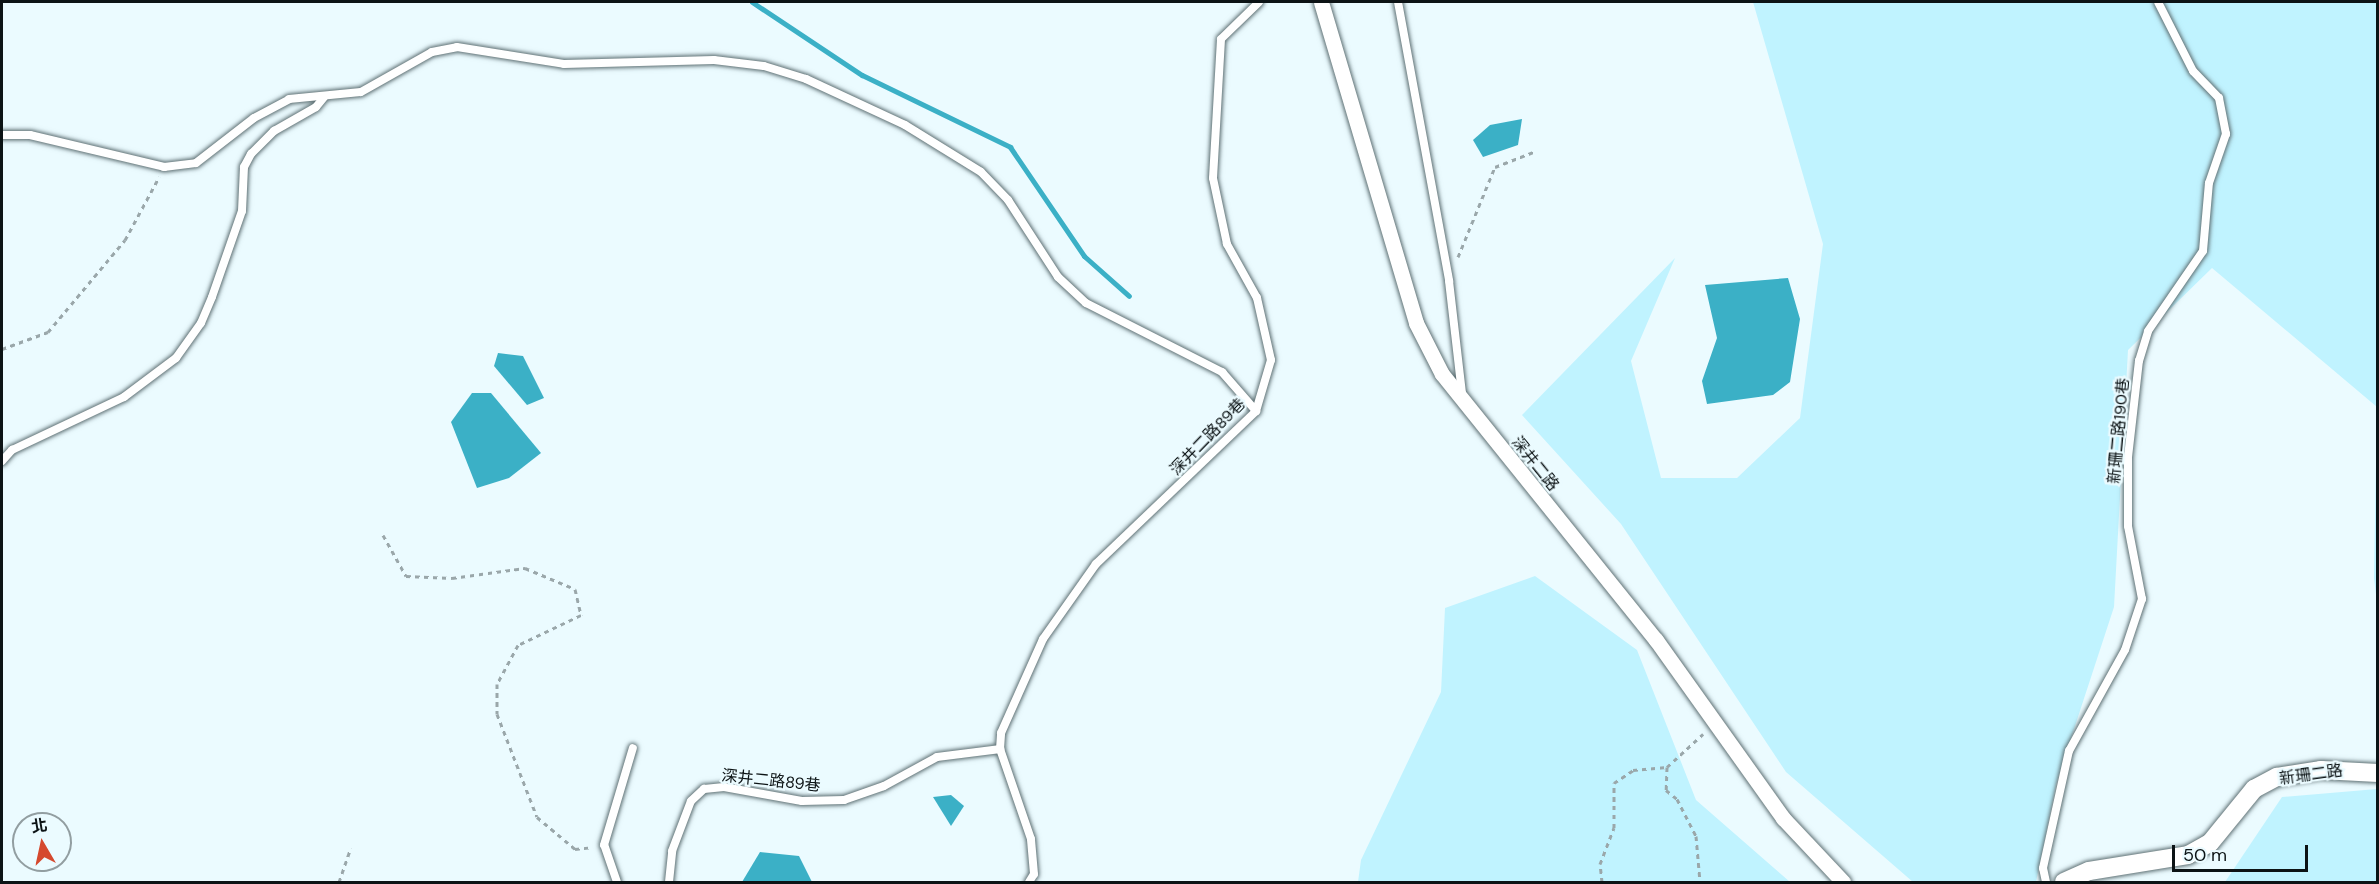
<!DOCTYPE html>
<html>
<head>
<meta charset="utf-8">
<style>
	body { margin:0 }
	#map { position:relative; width:2379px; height:884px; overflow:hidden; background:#ebfbff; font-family:"DM Sans","Noto Sans TC",sans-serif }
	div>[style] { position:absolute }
	.green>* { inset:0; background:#c0f3ff }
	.water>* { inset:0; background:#3bb0c6 }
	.stream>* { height:5px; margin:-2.5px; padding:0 2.5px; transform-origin:2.5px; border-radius:2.5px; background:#3bb0c6 }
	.path>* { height:3px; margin-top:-1.5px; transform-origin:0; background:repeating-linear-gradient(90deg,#9aa7aa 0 4.5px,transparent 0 9px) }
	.roads { filter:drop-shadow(0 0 2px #5f7175) drop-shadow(0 0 2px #5f7175) }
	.service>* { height:8px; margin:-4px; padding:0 4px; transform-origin:4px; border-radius:4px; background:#fff }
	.minor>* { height:15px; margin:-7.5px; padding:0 7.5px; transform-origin:7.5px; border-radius:7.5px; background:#fff }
	.tertiary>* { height:18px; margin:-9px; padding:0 9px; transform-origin:9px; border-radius:9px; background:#fff }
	span { translate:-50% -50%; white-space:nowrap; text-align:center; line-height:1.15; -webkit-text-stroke:4.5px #ebfbff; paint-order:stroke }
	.street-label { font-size:16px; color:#0c1315 }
	.frame { position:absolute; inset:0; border:3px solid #0c1315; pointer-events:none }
	.north { position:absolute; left:12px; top:812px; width:60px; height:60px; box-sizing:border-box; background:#ebfbff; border:2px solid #929ea1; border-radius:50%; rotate:351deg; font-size:16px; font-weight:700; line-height:24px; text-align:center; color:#0c1315 }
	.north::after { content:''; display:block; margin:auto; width:21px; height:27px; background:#d5492e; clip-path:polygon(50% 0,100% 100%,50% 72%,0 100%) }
	.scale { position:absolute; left:2172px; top:845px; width:136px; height:27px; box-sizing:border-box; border:3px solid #0c1315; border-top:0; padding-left:8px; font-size:18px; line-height:21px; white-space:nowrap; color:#0c1315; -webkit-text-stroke:4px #ebfbff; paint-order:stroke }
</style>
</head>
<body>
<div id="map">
	<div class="green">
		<div style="clip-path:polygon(1753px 2px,2377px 2px,2377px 603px,2374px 578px,2377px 407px,2212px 268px,2128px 350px,2114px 607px,2056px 784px,2036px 882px,1913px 882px,1786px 772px,1621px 524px,1522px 415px,1675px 258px,1631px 361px,1661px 478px,1737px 478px,1800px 418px,1823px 244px)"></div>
		<div style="clip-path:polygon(1535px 576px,1637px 650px,1696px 800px,1790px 882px,1358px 882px,1361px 860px,1441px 692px,1445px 608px)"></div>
		<div style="clip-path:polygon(2377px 789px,2377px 882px,2225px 882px,2282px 797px)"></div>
	</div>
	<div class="water">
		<div style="clip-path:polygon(1522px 119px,1518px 145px,1483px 157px,1473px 140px,1490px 125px)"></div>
		<div style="clip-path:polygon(1788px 278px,1800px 319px,1790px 382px,1773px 395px,1707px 404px,1702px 381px,1717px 338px,1705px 285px)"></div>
		<div style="clip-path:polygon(498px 353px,523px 356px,544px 398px,527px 405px,494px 366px)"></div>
		<div style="clip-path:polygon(472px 393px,491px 393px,541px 453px,509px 478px,477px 488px,451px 422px)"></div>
		<div style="clip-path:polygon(951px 795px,964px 806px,951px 826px,933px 797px)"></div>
		<div style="clip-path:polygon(760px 852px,799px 856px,812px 882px,742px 882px)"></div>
	</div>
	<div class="stream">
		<div style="left:752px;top:2px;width:132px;rotate:33.6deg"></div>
		<div style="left:862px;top:75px;width:165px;rotate:25.9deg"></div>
		<div style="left:1010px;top:147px;width:132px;rotate:55.8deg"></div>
		<div style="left:1084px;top:256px;width:60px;rotate:41.6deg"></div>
	</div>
	<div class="path">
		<div style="left:1458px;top:257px;width:97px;rotate:-67.7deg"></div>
		<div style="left:1495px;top:167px;width:44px;rotate:-21.3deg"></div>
		<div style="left:2px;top:349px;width:49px;rotate:-20.3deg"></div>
		<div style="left:48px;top:332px;width:120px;rotate:-50.1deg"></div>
		<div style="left:125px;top:240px;width:72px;rotate:-61.6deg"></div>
		<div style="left:383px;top:535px;width:47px;rotate:60.7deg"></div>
		<div style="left:406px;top:576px;width:46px;rotate:2.5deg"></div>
		<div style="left:452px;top:578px;width:74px;rotate:-7.8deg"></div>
		<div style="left:525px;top:568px;width:54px;rotate:22.8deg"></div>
		<div style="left:575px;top:589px;width:27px;rotate:77deg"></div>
		<div style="left:581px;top:615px;width:70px;rotate:154.5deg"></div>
		<div style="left:518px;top:645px;width:44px;rotate:118.3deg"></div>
		<div style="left:497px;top:684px;width:30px;rotate:90deg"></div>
		<div style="left:497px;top:714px;width:110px;rotate:68.8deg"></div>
		<div style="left:537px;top:817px;width:50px;rotate:40.1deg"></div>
		<div style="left:575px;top:849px;width:18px;rotate:-6deg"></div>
		<div style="left:1667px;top:767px;width:23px;rotate:92deg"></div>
		<div style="left:1666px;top:790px;width:14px;rotate:39deg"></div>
		<div style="left:1677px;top:799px;width:42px;rotate:62.8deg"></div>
		<div style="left:1696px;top:836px;width:46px;rotate:85deg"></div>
		<div style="left:339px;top:882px;width:36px;rotate:-71deg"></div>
		<div style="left:1602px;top:882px;width:18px;rotate:-96deg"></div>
		<div style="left:1600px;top:864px;width:39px;rotate:-69deg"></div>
		<div style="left:1614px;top:828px;width:45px;rotate:-90deg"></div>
		<div style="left:1614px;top:783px;width:23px;rotate:-34deg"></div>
		<div style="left:1633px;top:770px;width:34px;rotate:-5deg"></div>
		<div style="left:1667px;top:767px;width:49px;rotate:-42.5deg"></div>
	</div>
	<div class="roads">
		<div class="service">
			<div style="left:1398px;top:2px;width:284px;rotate:79.6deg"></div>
			<div style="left:1449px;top:281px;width:114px;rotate:83.4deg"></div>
			<div style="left:2px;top:135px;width:28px"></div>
			<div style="left:30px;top:135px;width:138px;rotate:13.4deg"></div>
			<div style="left:164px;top:167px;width:32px;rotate:-7deg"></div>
			<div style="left:196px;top:163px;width:73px;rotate:-37.8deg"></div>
			<div style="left:254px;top:118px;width:40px;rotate:-28deg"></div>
			<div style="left:289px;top:99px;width:72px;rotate:-5.6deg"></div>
			<div style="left:361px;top:92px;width:81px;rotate:-29.4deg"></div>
			<div style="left:432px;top:52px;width:25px;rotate:-11deg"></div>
			<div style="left:457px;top:47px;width:108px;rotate:9deg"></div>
			<div style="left:564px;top:64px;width:150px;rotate:-1.5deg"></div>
			<div style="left:714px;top:60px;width:50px;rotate:6.8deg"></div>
			<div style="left:764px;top:66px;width:44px;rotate:17.2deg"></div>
			<div style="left:806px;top:79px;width:109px;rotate:24.9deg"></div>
			<div style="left:905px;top:125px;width:89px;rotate:31.7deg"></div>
			<div style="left:981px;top:172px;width:39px;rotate:46deg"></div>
			<div style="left:1008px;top:200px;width:92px;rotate:57deg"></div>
			<div style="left:1058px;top:277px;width:38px;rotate:43deg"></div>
			<div style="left:1086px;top:303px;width:153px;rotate:26.9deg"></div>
			<div style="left:1222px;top:372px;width:52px;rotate:48.9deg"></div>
			<div style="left:2px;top:461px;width:15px;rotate:-48deg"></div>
			<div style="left:12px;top:450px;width:124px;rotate:-25.3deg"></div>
			<div style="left:124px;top:397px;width:65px;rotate:-36.9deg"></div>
			<div style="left:176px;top:358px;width:43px;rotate:-54.5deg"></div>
			<div style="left:201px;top:323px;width:28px;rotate:-67deg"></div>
			<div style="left:212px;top:297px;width:91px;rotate:-70.8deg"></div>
			<div style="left:242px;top:211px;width:44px;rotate:-87.4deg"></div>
			<div style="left:244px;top:167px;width:15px;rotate:-62deg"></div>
			<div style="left:251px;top:154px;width:33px;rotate:-45deg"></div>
			<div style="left:274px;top:131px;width:48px;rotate:-29.7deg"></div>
			<div style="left:316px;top:107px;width:13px;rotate:-51deg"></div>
			<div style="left:617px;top:882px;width:39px;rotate:-109deg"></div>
			<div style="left:604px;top:845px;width:101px;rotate:-73.4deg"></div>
			<div style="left:669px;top:882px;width:31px;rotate:-84deg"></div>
			<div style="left:672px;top:851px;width:53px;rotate:-69.2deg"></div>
			<div style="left:691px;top:801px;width:18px;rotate:-43deg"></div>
			<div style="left:704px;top:789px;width:20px;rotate:-6deg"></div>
			<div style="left:724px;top:787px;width:79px;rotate:10.2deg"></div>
			<div style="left:802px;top:801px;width:42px;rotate:-1.4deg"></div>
			<div style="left:844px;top:800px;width:42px;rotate:-19.3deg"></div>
			<div style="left:884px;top:786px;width:60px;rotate:-28.7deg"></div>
			<div style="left:937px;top:757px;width:64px;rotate:-7.2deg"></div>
			<div style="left:1029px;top:882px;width:9px;rotate:-58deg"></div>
			<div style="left:1034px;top:874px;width:35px;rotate:-95deg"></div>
			<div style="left:1031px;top:839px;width:95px;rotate:-109deg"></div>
			<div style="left:1000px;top:749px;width:16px;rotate:-86deg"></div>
			<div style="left:1001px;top:733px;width:103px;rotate:-65.9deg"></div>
			<div style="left:1043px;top:639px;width:92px;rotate:-54.8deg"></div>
			<div style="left:1096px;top:564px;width:221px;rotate:-43.7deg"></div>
			<div style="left:1256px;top:411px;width:53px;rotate:-73.6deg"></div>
			<div style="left:1271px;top:360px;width:64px;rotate:-102.7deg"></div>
			<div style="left:1257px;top:298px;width:62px;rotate:-119.1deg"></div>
			<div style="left:1227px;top:244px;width:67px;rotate:-102deg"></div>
			<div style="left:1213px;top:178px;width:139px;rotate:-86.7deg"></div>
			<div style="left:1221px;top:39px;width:53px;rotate:-44.2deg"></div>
			<div style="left:2046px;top:882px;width:14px;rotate:-102deg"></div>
			<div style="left:2043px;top:868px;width:120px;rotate:-77.5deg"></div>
			<div style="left:2069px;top:751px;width:115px;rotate:-61deg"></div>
			<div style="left:2125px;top:650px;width:54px;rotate:-71.6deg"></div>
			<div style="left:2142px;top:599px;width:74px;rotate:-100.9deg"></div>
			<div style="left:2128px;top:526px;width:69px;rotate:-90deg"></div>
			<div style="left:2128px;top:457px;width:97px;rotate:-83.5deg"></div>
			<div style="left:2139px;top:361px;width:31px;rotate:-73deg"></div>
			<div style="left:2148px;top:331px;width:97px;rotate:-55.5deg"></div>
			<div style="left:2203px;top:251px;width:68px;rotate:-85deg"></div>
			<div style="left:2209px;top:183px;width:52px;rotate:-70.9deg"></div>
			<div style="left:2226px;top:134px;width:37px;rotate:-101deg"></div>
			<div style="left:2219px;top:98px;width:37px;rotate:-134deg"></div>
			<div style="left:2193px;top:71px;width:77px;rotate:-116.9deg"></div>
		</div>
		<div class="minor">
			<div style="left:1321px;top:2px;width:335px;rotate:73.5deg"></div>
			<div style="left:1416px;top:323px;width:57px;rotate:63deg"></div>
			<div style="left:1442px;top:374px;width:341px;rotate:51.2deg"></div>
			<div style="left:1656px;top:640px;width:219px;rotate:54.5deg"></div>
			<div style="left:1783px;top:818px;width:88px;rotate:46.8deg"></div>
		</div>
		<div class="tertiary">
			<div style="left:2064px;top:882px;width:27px;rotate:-24deg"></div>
			<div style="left:2089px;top:871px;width:100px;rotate:-9.2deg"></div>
			<div style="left:2188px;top:855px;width:25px;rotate:-29deg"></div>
			<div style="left:2210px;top:843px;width:70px;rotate:-50.8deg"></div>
			<div style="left:2254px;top:789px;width:26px;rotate:-28deg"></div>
			<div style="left:2277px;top:777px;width:45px;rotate:-9deg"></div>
			<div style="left:2321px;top:770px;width:57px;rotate:3deg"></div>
		</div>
	</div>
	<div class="street-label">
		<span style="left:2119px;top:431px;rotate:-85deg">新珊二路190巷</span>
		<span style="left:1208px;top:437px;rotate:-46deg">深井二路89巷</span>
		<span style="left:1535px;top:464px;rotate:51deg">深井二路</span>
		<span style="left:2311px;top:775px;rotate:-8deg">新珊二路</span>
		<span style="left:771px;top:781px;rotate:6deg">深井二路89巷</span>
	</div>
	<div class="frame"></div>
	<div class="north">北</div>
	<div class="scale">50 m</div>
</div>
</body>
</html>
